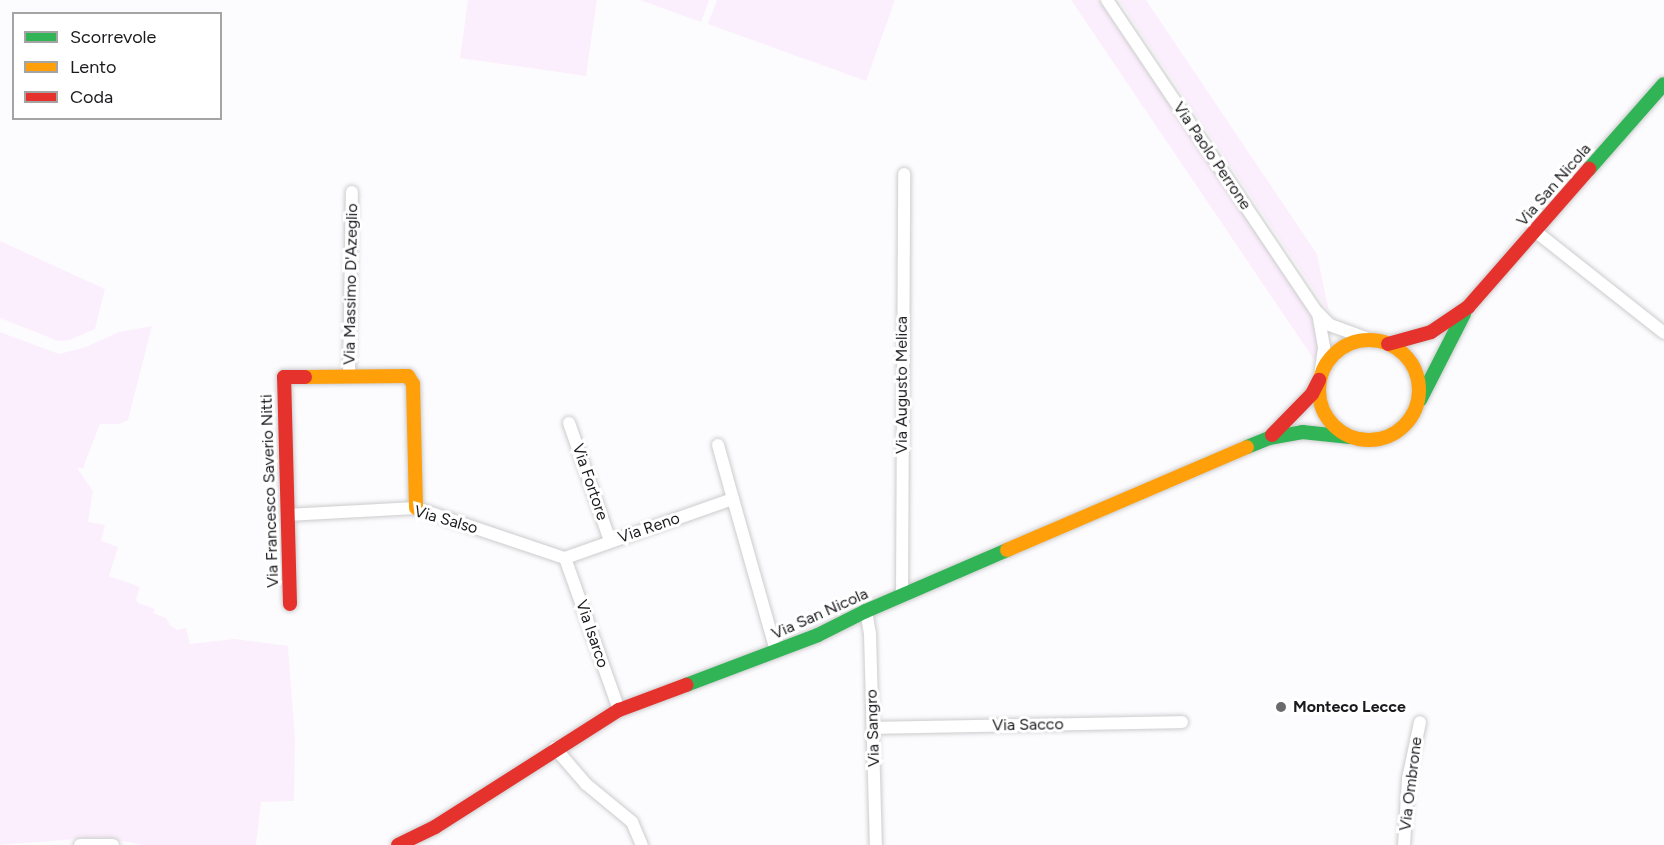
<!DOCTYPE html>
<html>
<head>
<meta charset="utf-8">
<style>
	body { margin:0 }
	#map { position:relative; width:1664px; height:845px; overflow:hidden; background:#fcfcfe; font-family:Figtree,sans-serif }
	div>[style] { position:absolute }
	.green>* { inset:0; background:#fceffd }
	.roads { filter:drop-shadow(0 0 2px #ccccce) drop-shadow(0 0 2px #ccccce) }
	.street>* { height:12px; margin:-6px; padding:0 6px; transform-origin:6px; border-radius:6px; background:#fff }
	.fast>* { height:14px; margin:-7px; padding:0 7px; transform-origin:7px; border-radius:7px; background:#30b455 }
	.slow>* { height:14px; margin:-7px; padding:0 7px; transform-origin:7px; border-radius:7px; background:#ff9f0a }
	.slow>.ring { margin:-7px; padding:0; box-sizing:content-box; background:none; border:14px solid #ff9f0a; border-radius:50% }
	.jam>* { height:14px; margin:-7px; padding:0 7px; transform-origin:7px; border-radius:7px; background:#e5322d }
	.dots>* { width:16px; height:16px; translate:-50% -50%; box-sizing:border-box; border:3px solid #fff; border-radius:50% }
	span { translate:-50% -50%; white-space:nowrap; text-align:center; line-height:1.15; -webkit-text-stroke:6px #fff; paint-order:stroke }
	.street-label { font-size:16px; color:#1b1b1e }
	.poi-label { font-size:16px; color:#1b1b1e; font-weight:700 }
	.left { translate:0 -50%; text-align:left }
	.legend { position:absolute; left:12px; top:12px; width:210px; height:108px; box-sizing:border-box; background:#fff; border:2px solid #a4a4a5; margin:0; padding:8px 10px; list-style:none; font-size:18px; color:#1b1b1e }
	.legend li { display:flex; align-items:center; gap:12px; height:30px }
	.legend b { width:30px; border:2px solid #a4a4a5 }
</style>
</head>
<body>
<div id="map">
	<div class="green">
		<div style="clip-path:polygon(468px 0,597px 0,586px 76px,460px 58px)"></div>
		<div style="clip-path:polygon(640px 0,709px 0,701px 22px)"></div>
		<div style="clip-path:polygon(717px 0,895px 0,866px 81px,708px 24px)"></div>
		<div style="clip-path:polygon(1071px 0,1099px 0,1311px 314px,1316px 325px,1319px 345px,1315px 361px)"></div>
		<div style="clip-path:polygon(1119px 0,1146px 0,1317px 254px,1329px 312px)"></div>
		<div style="clip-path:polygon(0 241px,105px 289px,95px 329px,69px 340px,58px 341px,0 318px)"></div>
		<div style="clip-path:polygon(152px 326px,128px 420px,119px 424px,100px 424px,83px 468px,77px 468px,93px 491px,88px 522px,105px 525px,101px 541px,118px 547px,109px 576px,140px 587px,136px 599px,138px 603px,155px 609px,153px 613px,166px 618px,170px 625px,177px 630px,186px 628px,190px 644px,234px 639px,288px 646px,295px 740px,294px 801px,261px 802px,256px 845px,143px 845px,101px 837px,0 845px,0 332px,59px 354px,86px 347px,119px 332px)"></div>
	</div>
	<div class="roads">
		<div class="street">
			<div style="left:1107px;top:0;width:376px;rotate:56.1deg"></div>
			<div style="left:1317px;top:312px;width:18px;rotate:45deg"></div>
			<div style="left:1330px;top:325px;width:44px;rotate:20.1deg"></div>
			<div style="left:1535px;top:231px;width:164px;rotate:38.3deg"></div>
			<div style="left:1318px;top:313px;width:36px;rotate:80deg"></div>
			<div style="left:1324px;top:348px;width:30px;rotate:98deg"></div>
			<div style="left:349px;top:375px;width:183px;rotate:-89.1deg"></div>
			<div style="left:569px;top:423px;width:125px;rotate:70.8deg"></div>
			<div style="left:718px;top:445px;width:56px;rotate:74.5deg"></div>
			<div style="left:287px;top:515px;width:129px;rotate:-3.1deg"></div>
			<div style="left:416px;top:508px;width:157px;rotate:18.6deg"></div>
			<div style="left:565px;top:558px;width:178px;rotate:-19.4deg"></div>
			<div style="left:733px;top:499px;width:158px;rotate:74.2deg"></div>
			<div style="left:565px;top:558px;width:161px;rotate:70.4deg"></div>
			<div style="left:902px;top:596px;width:422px;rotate:-89.7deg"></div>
			<div style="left:866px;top:611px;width:23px;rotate:80deg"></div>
			<div style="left:870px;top:634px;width:211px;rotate:88.4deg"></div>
			<div style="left:874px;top:728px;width:308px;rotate:-1.1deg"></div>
			<div style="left:555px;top:748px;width:48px;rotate:49.3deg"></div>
			<div style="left:586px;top:784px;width:60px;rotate:39.6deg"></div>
			<div style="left:632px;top:822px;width:25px;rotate:67deg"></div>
			<div style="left:80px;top:845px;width:33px"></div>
			<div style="left:1404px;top:845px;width:66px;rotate:-86.5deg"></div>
			<div style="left:1408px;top:779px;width:58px;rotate:-78.1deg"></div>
		</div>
		<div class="fast">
			<div style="left:1589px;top:169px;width:113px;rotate:-48.6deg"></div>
			<div style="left:1420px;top:400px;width:97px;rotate:-62.9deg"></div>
			<div style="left:1247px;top:447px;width:24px;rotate:-22deg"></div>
			<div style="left:1269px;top:438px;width:34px;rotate:-10deg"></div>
			<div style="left:1302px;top:432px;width:48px;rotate:5.9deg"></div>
			<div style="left:686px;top:685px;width:141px;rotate:-20.7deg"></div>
			<div style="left:818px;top:635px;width:54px;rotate:-26.6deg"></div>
			<div style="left:866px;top:611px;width:154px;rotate:-23.4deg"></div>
		</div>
		<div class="slow">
			<div class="ring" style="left:1319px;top:340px;width:86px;height:86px"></div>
			<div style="left:305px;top:377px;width:103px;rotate:-0.6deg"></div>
			<div style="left:408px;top:376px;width:9px;rotate:58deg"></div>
			<div style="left:413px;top:384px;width:124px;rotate:88.6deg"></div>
			<div style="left:1007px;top:550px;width:261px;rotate:-23.2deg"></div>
		</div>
		<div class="jam">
			<div style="left:1388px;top:344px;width:45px;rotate:-15.6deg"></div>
			<div style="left:1431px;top:332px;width:45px;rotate:-34deg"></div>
			<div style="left:1468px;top:307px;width:184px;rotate:-48.8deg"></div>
			<div style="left:1272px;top:435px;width:57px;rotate:-45.7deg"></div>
			<div style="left:1312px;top:394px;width:16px;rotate:-63deg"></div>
			<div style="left:290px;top:604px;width:227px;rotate:-91.5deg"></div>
			<div style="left:284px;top:377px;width:21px"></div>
			<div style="left:398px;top:845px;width:41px;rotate:-25.9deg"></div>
			<div style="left:435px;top:827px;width:218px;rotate:-32.5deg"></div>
			<div style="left:619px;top:710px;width:72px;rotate:-20.5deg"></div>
		</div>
	</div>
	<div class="dots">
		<div style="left:1281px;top:707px;background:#6a6a6c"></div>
	</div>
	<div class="street-label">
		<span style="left:1212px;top:156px;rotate:56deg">Via Paolo Perrone</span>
		<span style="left:1554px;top:185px;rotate:-49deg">Via San Nicola</span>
		<span style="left:351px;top:284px;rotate:-89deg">Via Massimo D'Azeglio</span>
		<span style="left:902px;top:385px;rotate:-90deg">Via Augusto Melica</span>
		<span style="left:590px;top:482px;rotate:71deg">Via Fortore</span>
		<span style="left:270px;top:491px;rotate:-92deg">Via Francesco Saverio Nitti</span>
		<span style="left:446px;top:520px;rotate:16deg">Via Salso</span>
		<span style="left:649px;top:528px;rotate:-19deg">Via Reno</span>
		<span style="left:820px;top:614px;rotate:-24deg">Via San Nicola</span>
		<span style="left:592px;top:634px;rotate:71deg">Via Isarco</span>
		<span style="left:1028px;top:725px;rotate:-1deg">Via Sacco</span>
		<span style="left:873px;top:728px;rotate:-92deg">Via Sangro</span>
		<span style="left:1411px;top:784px;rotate:-83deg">Via Ombrone</span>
	</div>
	<div class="poi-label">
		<span class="left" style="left:1293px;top:707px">Monteco Lecce</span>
	</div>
	<ul class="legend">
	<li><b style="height:8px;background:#30b455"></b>Scorrevole</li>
	<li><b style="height:8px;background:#ff9f0a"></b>Lento</li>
	<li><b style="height:8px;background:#e5322d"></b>Coda</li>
	</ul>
</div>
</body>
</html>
